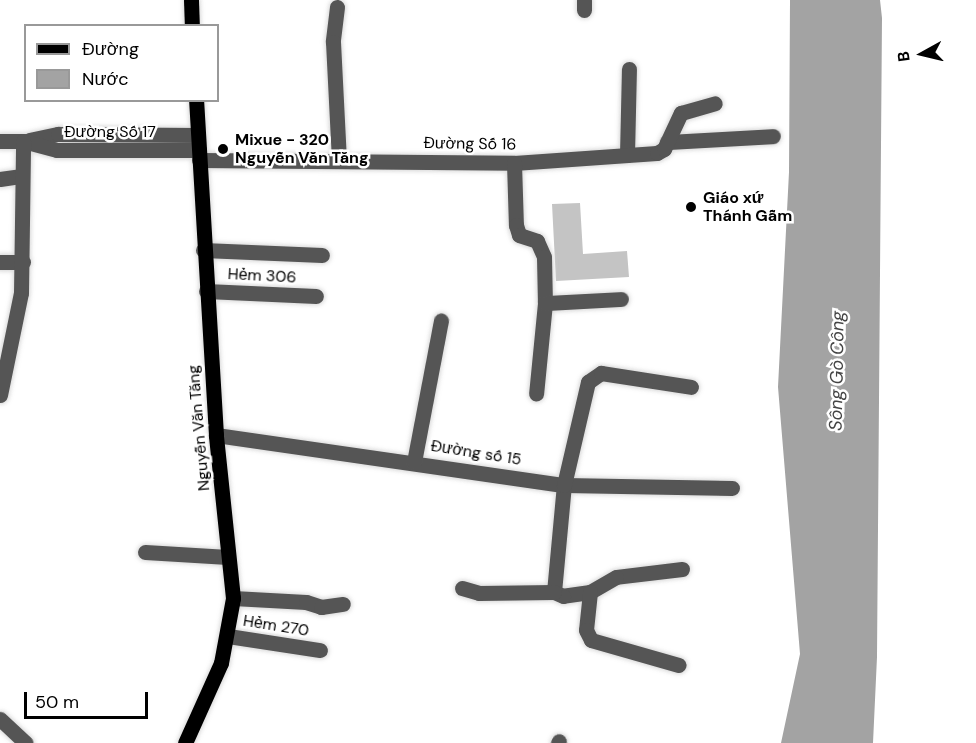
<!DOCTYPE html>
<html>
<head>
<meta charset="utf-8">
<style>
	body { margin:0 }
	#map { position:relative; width:976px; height:743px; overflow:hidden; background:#fff; font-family:"DM Sans",sans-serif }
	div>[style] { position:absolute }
	.water>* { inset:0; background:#a3a3a3 }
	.building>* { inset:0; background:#c4c4c4 }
	.roads { filter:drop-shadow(0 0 2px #dbdbdb) drop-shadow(0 0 2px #dbdbdb) }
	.minor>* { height:15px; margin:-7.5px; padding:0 7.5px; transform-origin:7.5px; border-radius:7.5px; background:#555 }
	.major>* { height:15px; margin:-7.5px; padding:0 7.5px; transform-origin:7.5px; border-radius:7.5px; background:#000 }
	.dots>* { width:16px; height:16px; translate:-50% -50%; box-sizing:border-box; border:3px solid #fff; border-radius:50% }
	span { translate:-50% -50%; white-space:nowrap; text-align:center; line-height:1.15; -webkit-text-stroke:5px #fff; paint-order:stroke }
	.street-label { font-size:16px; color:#000 }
	.poi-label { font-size:16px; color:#000; font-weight:700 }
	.left { translate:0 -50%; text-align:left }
	.water-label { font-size:18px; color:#444; font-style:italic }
	.legend { position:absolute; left:24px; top:24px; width:195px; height:78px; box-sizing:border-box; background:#fff; border:2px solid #999; margin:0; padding:8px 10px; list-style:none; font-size:18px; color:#000 }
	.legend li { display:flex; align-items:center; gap:12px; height:30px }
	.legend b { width:30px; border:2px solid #999 }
	.north { position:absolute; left:892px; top:24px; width:60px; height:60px; -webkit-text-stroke:4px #fff; paint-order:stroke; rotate:262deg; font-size:16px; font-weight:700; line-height:24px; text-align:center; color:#000 }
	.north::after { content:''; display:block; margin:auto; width:21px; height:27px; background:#000; clip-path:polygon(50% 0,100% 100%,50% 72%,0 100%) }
	.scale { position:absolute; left:24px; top:692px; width:124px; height:27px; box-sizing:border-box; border:3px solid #000; border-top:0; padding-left:8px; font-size:18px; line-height:21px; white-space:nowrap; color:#000; -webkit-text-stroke:4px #fff; paint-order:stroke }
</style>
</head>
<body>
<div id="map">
	<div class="water">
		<div style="clip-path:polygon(790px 0,880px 0,882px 18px,877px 657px,873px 743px,781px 743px,800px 654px,778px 387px,789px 172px)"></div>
	</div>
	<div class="building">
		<div style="clip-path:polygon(580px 203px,583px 254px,627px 251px,629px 277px,556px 281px,552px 204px)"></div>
	</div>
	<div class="roads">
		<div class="minor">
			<div style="left:584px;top:0;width:10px;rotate:90deg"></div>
			<div style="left:337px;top:7px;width:35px;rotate:97deg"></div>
			<div style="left:333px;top:42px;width:118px;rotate:87.1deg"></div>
			<div style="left:29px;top:140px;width:30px;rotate:-12deg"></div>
			<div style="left:58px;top:134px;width:140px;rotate:0.4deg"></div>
			<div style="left:0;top:141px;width:23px"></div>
			<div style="left:23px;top:141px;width:35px;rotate:15deg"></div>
			<div style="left:57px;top:150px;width:142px"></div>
			<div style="left:667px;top:142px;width:106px;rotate:-3.2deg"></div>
			<div style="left:627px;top:155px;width:86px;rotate:-88.7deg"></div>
			<div style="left:199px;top:160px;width:315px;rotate:0.5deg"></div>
			<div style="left:514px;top:163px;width:143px;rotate:-4deg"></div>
			<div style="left:657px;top:153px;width:8px;rotate:-30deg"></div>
			<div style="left:664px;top:149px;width:40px;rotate:-65deg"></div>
			<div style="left:681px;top:113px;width:35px;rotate:-16deg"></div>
			<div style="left:514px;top:163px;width:62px;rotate:88.2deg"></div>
			<div style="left:516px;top:225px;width:10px;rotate:73deg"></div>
			<div style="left:519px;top:235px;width:19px;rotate:18deg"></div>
			<div style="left:537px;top:241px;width:17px;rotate:66deg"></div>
			<div style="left:544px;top:257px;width:46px;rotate:88.8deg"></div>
			<div style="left:545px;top:303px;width:91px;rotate:95.6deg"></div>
			<div style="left:0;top:179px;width:22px;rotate:-8deg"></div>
			<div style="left:203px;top:250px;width:119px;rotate:2.4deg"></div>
			<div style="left:0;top:262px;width:23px"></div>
			<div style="left:206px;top:291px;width:110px;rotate:2.6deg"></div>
			<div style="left:545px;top:303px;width:76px;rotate:-3deg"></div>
			<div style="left:0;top:395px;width:104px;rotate:-78.4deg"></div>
			<div style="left:21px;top:293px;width:152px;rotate:-89.2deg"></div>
			<div style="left:216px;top:435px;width:352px;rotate:8.2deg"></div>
			<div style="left:564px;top:485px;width:168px;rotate:1deg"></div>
			<div style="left:414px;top:462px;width:144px;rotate:-79.2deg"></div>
			<div style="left:145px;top:552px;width:83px;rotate:3.4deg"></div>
			<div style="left:682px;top:569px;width:66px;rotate:173.1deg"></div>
			<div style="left:616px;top:577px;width:30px;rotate:150deg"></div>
			<div style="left:590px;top:592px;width:27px;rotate:172deg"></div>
			<div style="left:563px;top:596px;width:10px;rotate:-156deg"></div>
			<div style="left:554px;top:592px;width:107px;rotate:-84.7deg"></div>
			<div style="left:564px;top:485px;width:106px;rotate:-76.9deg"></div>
			<div style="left:588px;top:382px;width:16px;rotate:-35deg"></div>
			<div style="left:601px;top:373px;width:91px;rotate:8.8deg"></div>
			<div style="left:462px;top:588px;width:18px;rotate:16deg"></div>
			<div style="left:479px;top:593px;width:75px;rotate:-0.8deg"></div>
			<div style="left:590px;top:592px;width:38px;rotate:96deg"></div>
			<div style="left:586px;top:630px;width:11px;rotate:63deg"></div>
			<div style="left:591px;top:640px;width:91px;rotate:15.9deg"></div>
			<div style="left:233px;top:598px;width:73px;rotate:3.1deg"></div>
			<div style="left:306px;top:602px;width:16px;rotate:18deg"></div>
			<div style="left:321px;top:607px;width:22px;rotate:-8deg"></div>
			<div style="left:228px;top:636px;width:93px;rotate:8.7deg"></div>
			<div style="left:0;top:719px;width:35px;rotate:43deg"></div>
			<div style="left:558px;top:743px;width:2px;rotate:-63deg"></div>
		</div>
		<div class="major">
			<div style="left:191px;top:0;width:26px;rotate:88deg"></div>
			<div style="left:185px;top:743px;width:88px;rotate:-65.8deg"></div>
			<div style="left:221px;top:663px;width:66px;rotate:-79.5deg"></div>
			<div style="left:233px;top:598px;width:164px;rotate:-96deg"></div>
			<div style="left:216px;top:435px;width:336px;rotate:-93.4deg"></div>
		</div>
	</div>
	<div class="dots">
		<div style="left:223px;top:149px;background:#000"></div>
		<div style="left:691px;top:207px;background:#000"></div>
	</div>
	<div class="street-label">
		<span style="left:110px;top:132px">Đường Số 17</span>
		<span style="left:470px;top:144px;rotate:1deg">Đường Số 16</span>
		<span style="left:262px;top:276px;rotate:3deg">Hẻm 306</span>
		<span style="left:199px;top:428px;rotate:-95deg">Nguyễn Văn Tăng</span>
		<span style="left:476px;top:453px;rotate:9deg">Đường số 15</span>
		<span style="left:276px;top:626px;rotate:9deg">Hẻm 270</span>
	</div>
	<div class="poi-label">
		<span class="left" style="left:235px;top:149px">Mixue - 320<br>Nguyễn Văn Tăng</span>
		<span class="left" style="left:703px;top:207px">Giáo xứ<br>Thánh Gẫm</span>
	</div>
	<div class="water-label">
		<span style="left:837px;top:371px;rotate:-89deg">Sông Gò Công</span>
	</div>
	<ul class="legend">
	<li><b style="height:8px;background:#000"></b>Đường</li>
	<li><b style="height:16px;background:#a3a3a3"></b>Nước</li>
	</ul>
	<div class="north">B</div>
	<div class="scale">50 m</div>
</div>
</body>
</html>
